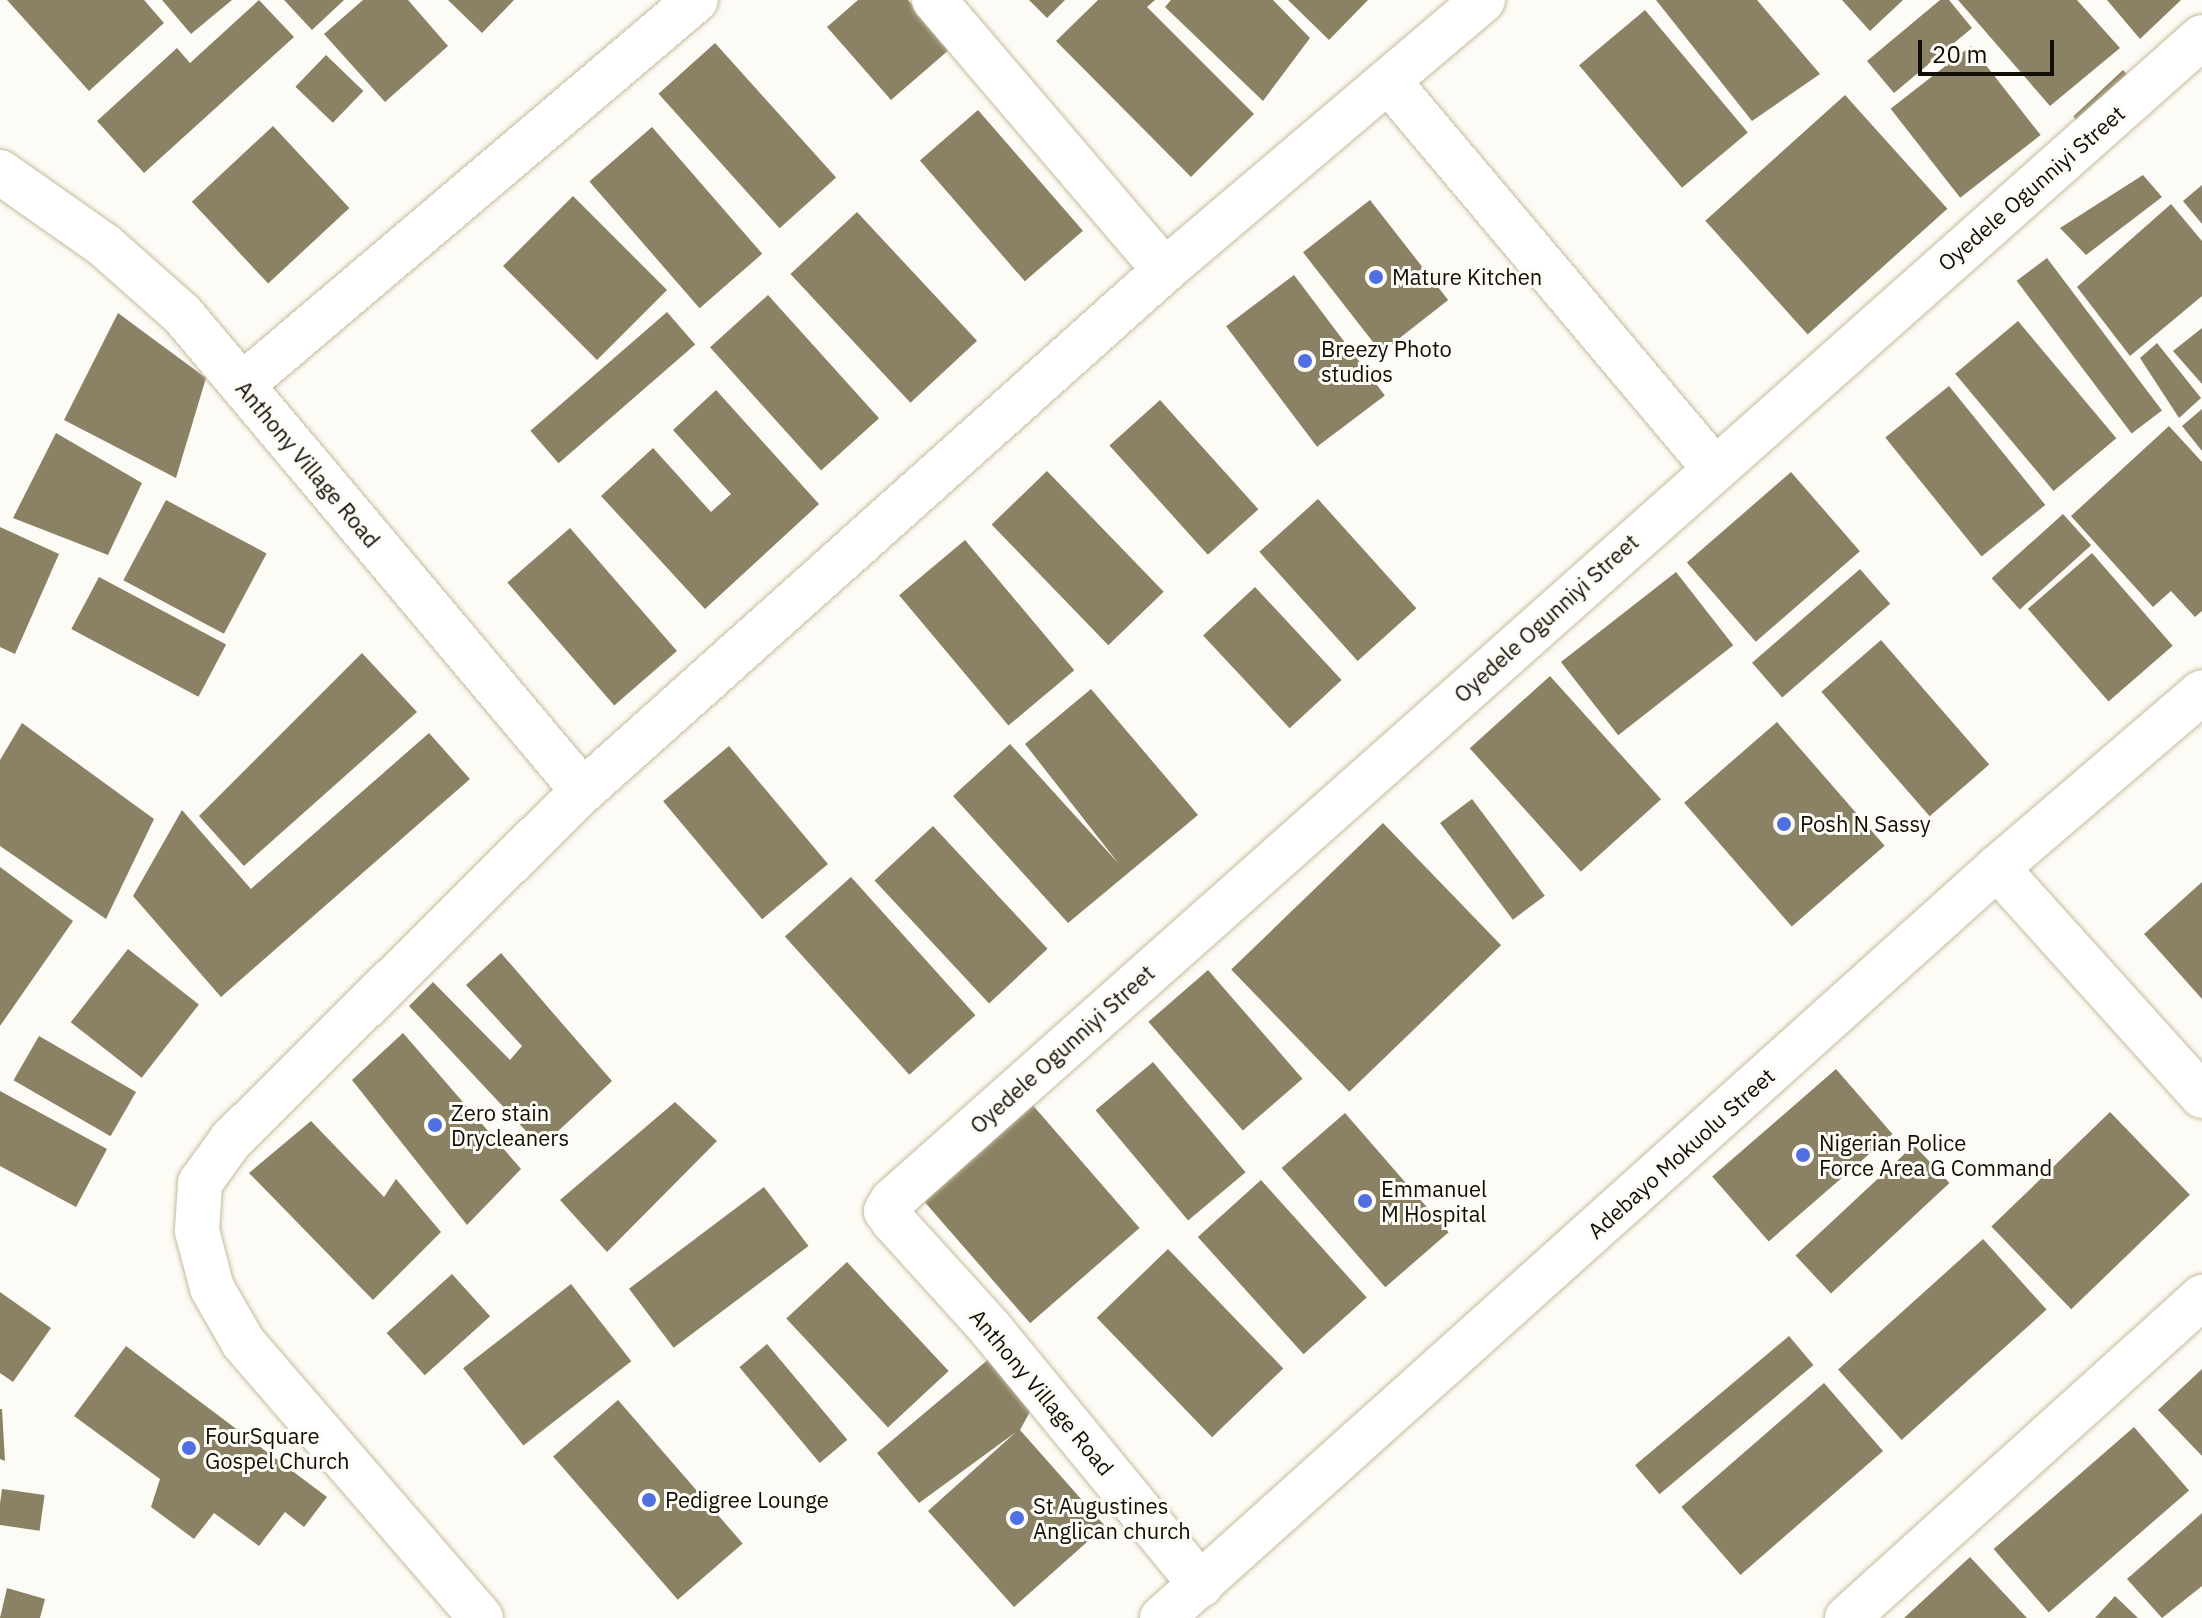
<!DOCTYPE html>
<html>
<head>
<meta charset="utf-8">
<style>
	body { margin:0 }
	#map { position:relative; width:2202px; height:1618px; overflow:hidden; background:#fdfbf5; font-family:"IBM Plex Sans",sans-serif }
	div>[style] { position:absolute }
	.building>* { inset:0; background:#8b8165; transform-origin:0 0 }
	.roads { filter:drop-shadow(0 0 2px #c5bb9d) drop-shadow(0 0 2px #c5bb9d) }
	.minor>* { height:44px; margin:-22px; padding:0 22px; transform-origin:22px; border-radius:22px; background:#fff }
	.dots>* { width:22px; height:22px; translate:-50% -50%; box-sizing:border-box; border:4px solid #fdfbf5; border-radius:50% }
	span { translate:-50% -50%; white-space:nowrap; text-align:center; line-height:1.15; -webkit-text-stroke:6px #fdfbf5; paint-order:stroke }
	.street-label { font-size:22px; color:#100d04 }
	.poi-label { font-size:22px; color:#100d04 }
	.left { translate:0 -50%; text-align:left }
	.scale { position:absolute; left:1918px; top:40px; width:136px; height:36px; box-sizing:border-box; border:4px solid #100d04; border-top:0; padding-left:10px; font-size:24px; line-height:28px; white-space:nowrap; color:#100d04; -webkit-text-stroke:6px #fdfbf5; paint-order:stroke }
</style>
</head>
<body>
<div id="map">
	<div class="building">
		<div style="clip-path:polygon(7px 0,144px 0,164px 23px,89px 91px)"></div>
		<div style="clip-path:polygon(162px 0,232px 0,191px 34px)"></div>
		<div style="clip-path:polygon(259px 0,294px 37px,144px 173px,97px 121px,177px 48px,190px 63px)"></div>
		<div style="clip-path:polygon(284px 0,344px 0,312px 30px)"></div>
		<div style="clip-path:polygon(363px 0,408px 0,448px 46px,385px 102px,324px 34px)"></div>
		<div style="clip-path:polygon(448px 0,514px 0,482px 33px)"></div>
		<div style="clip-path:polygon(858px 0,908px 0,950px 49px,891px 100px,827px 27px)"></div>
		<div style="clip-path:polygon(1029px 0,1065px 0,1047px 18px)"></div>
		<div style="clip-path:polygon(1098px 0,1155px 0,1147px 7px,1254px 114px,1191px 177px,1056px 41px)"></div>
		<div style="clip-path:polygon(1171px 0,1273px 0,1310px 38px,1263px 101px,1165px 7px)"></div>
		<div style="clip-path:polygon(1288px 0,1368px 0,1329px 40px)"></div>
		<div style="clip-path:polygon(1656px 0,1757px 0,1820px 74px,1752px 121px)"></div>
		<div style="clip-path:polygon(1842px 0,1903px 0,1870px 31px)"></div>
		<div style="clip-path:polygon(1940px 0,1949px 0,1972px 28px,1894px 93px,1867px 61px)"></div>
		<div style="clip-path:polygon(1958px 0,2077px 0,2120px 48px,2050px 106px)"></div>
		<div style="clip-path:polygon(2107px 0,2181px 0,2140px 39px)"></div>
		<div style="left:1645px;top:10px;width:160px;height:86px;rotate:50deg"></div>
		<div style="left:715px;top:43px;width:181px;height:76px;rotate:48deg"></div>
		<div style="left:1971px;top:46px;width:113px;height:102px;rotate:52deg"></div>
		<div style="left:326px;top:55px;width:52px;height:44px;rotate:44deg"></div>
		<div style="left:2123px;top:70px;width:22px;height:68px;rotate:47deg"></div>
		<div style="left:1845px;top:95px;width:153px;height:188px;rotate:48deg"></div>
		<div style="left:978px;top:110px;width:160px;height:77px;rotate:49deg"></div>
		<div style="left:273px;top:126px;width:112px;height:111px;rotate:47deg"></div>
		<div style="left:652px;top:127px;width:168px;height:83px;rotate:49deg"></div>
		<div style="clip-path:polygon(2143px 175px,2162px 197px,2086px 255px,2060px 228px)"></div>
		<div style="clip-path:polygon(2202px 185px,2202px 224px,2183px 201px)"></div>
		<div style="left:573px;top:196px;width:133px;height:99px;rotate:45deg"></div>
		<div style="left:1370px;top:200px;width:127px;height:85px;rotate:52deg"></div>
		<div style="clip-path:polygon(2171px 204px,2202px 241px,2202px 296px,2130px 356px,2077px 287px)"></div>
		<div style="left:857px;top:212px;width:176px;height:91px;rotate:47deg"></div>
		<div style="left:2047px;top:258px;width:191px;height:38px;rotate:53deg"></div>
		<div style="left:1294px;top:275px;width:151px;height:85px;rotate:53deg"></div>
		<div style="left:768px;top:295px;width:166px;height:78px;rotate:48deg"></div>
		<div style="left:667px;top:312px;width:43px;height:181px;rotate:49deg"></div>
		<div style="clip-path:polygon(118px 313px,206px 378px,176px 478px,64px 420px)"></div>
		<div style="left:2018px;top:321px;width:153px;height:82px;rotate:50deg"></div>
		<div style="clip-path:polygon(2202px 328px,2202px 384px,2173px 351px)"></div>
		<div style="clip-path:polygon(2157px 343px,2201px 398px,2179px 418px,2140px 358px)"></div>
		<div style="left:1949px;top:386px;width:153px;height:82px;rotate:51deg"></div>
		<div style="clip-path:polygon(716px 390px,819px 504px,705px 609px,601px 496px,653px 448px,711px 512px,731px 494px,673px 430px)"></div>
		<div style="left:1160px;top:400px;width:147px;height:68px;rotate:48deg"></div>
		<div style="clip-path:polygon(2202px 409px,2202px 451px,2182px 426px)"></div>
		<div style="clip-path:polygon(2169px 426px,2202px 462px,2202px 611px,2195px 617px,2171px 591px,2153px 607px,2071px 516px)"></div>
		<div style="clip-path:polygon(56px 433px,142px 483px,108px 555px,13px 518px)"></div>
		<div style="left:1047px;top:471px;width:168px;height:77px;rotate:46deg"></div>
		<div style="left:1791px;top:472px;width:105px;height:138px;rotate:49deg"></div>
		<div style="left:1318px;top:499px;width:147px;height:79px;rotate:48deg"></div>
		<div style="left:166px;top:500px;width:114px;height:91px;rotate:28deg"></div>
		<div style="left:2063px;top:514px;width:42px;height:96px;rotate:48deg"></div>
		<div style="clip-path:polygon(0 527px,59px 554px,15px 654px,0 647px)"></div>
		<div style="left:570px;top:528px;width:163px;height:83px;rotate:49deg"></div>
		<div style="left:965px;top:540px;width:170px;height:86px;rotate:50deg"></div>
		<div style="left:2092px;top:553px;width:123px;height:85px;rotate:49deg"></div>
		<div style="left:1860px;top:569px;width:46px;height:143px;rotate:49deg"></div>
		<div style="left:1676px;top:572px;width:93px;height:146px;rotate:52deg"></div>
		<div style="left:99px;top:577px;width:144px;height:59px;rotate:28deg"></div>
		<div style="left:1255px;top:587px;width:127px;height:71px;rotate:47deg"></div>
		<div style="left:1881px;top:640px;width:165px;height:79px;rotate:49deg"></div>
		<div style="clip-path:polygon(362px 653px,417px 712px,244px 866px,199px 816px)"></div>
		<div style="left:1550px;top:676px;width:166px;height:108px;rotate:48deg"></div>
		<div style="clip-path:polygon(1091px 689px,1198px 815px,1068px 923px,953px 796px,1010px 744px,1119px 864px,1025px 744px)"></div>
		<div style="left:1777px;top:722px;width:164px;height:123px;rotate:49deg"></div>
		<div style="clip-path:polygon(22px 723px,154px 819px,106px 919px,0 846px,0 760px)"></div>
		<div style="clip-path:polygon(429px 733px,470px 779px,221px 997px,133px 896px,182px 810px,251px 889px)"></div>
		<div style="left:729px;top:746px;width:154px;height:86px;rotate:50deg"></div>
		<div style="left:1472px;top:799px;width:121px;height:40px;rotate:53deg"></div>
		<div style="left:1383px;top:823px;width:170px;height:211px;rotate:46deg"></div>
		<div style="left:933px;top:826px;width:168px;height:80px;rotate:47deg"></div>
		<div style="clip-path:polygon(0 867px,73px 921px,0 1026px)"></div>
		<div style="left:851px;top:877px;width:186px;height:89px;rotate:48deg"></div>
		<div style="clip-path:polygon(2202px 882px,2202px 999px,2144px 934px)"></div>
		<div style="left:128px;top:949px;width:90px;height:93px;rotate:38deg"></div>
		<div style="clip-path:polygon(501px 953px,612px 1081px,541px 1147px,409px 1006px,433px 982px,510px 1060px,522px 1046px,466px 985px)"></div>
		<div style="left:1208px;top:970px;width:144px;height:79px;rotate:49deg"></div>
		<div style="clip-path:polygon(403px 1033px,521px 1169px,467px 1225px,352px 1080px)"></div>
		<div style="left:39px;top:1036px;width:112px;height:51px;rotate:30deg"></div>
		<div style="left:1153px;top:1062px;width:144px;height:75px;rotate:50deg"></div>
		<div style="left:1836px;top:1069px;width:86px;height:164px;rotate:49deg"></div>
		<div style="clip-path:polygon(0 1091px,107px 1149px,76px 1207px,0 1166px)"></div>
		<div style="clip-path:polygon(675px 1102px,717px 1141px,607px 1252px,560px 1200px)"></div>
		<div style="left:1030px;top:1102px;width:167px;height:145px;rotate:49deg"></div>
		<div style="left:2110px;top:1112px;width:115px;height:165px;rotate:46deg"></div>
		<div style="left:1345px;top:1113px;width:158px;height:84px;rotate:49deg"></div>
		<div style="clip-path:polygon(311px 1121px,384px 1197px,396px 1179px,441px 1232px,373px 1300px,249px 1173px)"></div>
		<div style="left:1914px;top:1145px;width:52px;height:162px;rotate:47deg"></div>
		<div style="left:1261px;top:1180px;width:158px;height:85px;rotate:48deg"></div>
		<div style="left:764px;top:1187px;width:74px;height:169px;rotate:53deg"></div>
		<div style="left:1983px;top:1239px;width:95px;height:195px;rotate:48deg"></div>
		<div style="left:1168px;top:1249px;width:166px;height:99px;rotate:46deg"></div>
		<div style="left:847px;top:1262px;width:149px;height:83px;rotate:47deg"></div>
		<div style="left:452px;top:1274px;width:57px;height:88px;rotate:48deg"></div>
		<div style="left:571px;top:1284px;width:98px;height:137px;rotate:52deg"></div>
		<div style="clip-path:polygon(0 1292px,51px 1328px,13px 1382px,0 1373px)"></div>
		<div style="left:1789px;top:1336px;width:38px;height:201px;rotate:50deg"></div>
		<div style="left:767px;top:1344px;width:125px;height:36px;rotate:50deg"></div>
		<div style="clip-path:polygon(126px 1346px,327px 1497px,304px 1527px,285px 1512px,259px 1546px,214px 1513px,194px 1539px,151px 1507px,160px 1479px,74px 1416px)"></div>
		<div style="clip-path:polygon(990px 1358px,1032px 1408px,1020px 1430px,1105px 1526px,1014px 1607px,928px 1511px,1016px 1432px,919px 1503px,877px 1453px)"></div>
		<div style="clip-path:polygon(2202px 1369px,2202px 1456px,2158px 1410px)"></div>
		<div style="left:1824px;top:1383px;width:90px;height:189px;rotate:49deg"></div>
		<div style="left:618px;top:1400px;width:190px;height:86px;rotate:49deg"></div>
		<div style="clip-path:polygon(0 1409px,2px 1409px,5px 1461px,0 1459px)"></div>
		<div style="left:2134px;top:1427px;width:84px;height:186px;rotate:49deg"></div>
		<div style="left:2px;top:1489px;width:43px;height:36px;rotate:8deg"></div>
		<div style="clip-path:polygon(2202px 1513px,2202px 1586px,2162px 1618px,2127px 1579px)"></div>
		<div style="clip-path:polygon(1970px 1557px,2027px 1618px,1904px 1618px)"></div>
		<div style="clip-path:polygon(7px 1588px,45px 1599px,40px 1618px,0 1618px)"></div>
		<div style="clip-path:polygon(2115px 1596px,2138px 1618px,2095px 1618px)"></div>
	</div>
	<div class="roads">
		<div class="minor">
			<div style="left:934px;top:0;width:355px;rotate:49.5deg"></div>
			<div style="left:1390px;top:83px;width:503px;rotate:49.92deg"></div>
			<div style="left:0;top:172px;width:127px;rotate:35.1deg"></div>
			<div style="left:104px;top:245px;width:104px;rotate:41.5deg"></div>
			<div style="left:182px;top:314px;width:623px;rotate:49.95deg"></div>
			<div style="left:242px;top:385px;width:595px;rotate:-40.3deg"></div>
			<div style="left:1997px;top:868px;width:307px;rotate:48deg"></div>
			<div style="left:1201px;top:1585px;width:331px;rotate:-129.4deg"></div>
			<div style="left:991px;top:1329px;width:146px;rotate:-132.2deg"></div>
			<div style="left:893px;top:1221px;width:12px;rotate:-125deg"></div>
			<div style="left:886px;top:1211px;width:12px;rotate:-59deg"></div>
			<div style="left:892px;top:1201px;width:1752px;rotate:-41.62deg"></div>
			<div style="left:481px;top:1618px;width:364px;rotate:-130.8deg"></div>
			<div style="left:243px;top:1342px;width:62px;rotate:-119.9deg"></div>
			<div style="left:212px;top:1288px;width:59px;rotate:-104.7deg"></div>
			<div style="left:197px;top:1231px;width:48px;rotate:-86.4deg"></div>
			<div style="left:200px;top:1183px;width:53px;rotate:-54.2deg"></div>
			<div style="left:231px;top:1140px;width:496px;rotate:-44.8deg"></div>
			<div style="left:583px;top:791px;width:781px;rotate:-41.83deg"></div>
			<div style="left:1165px;top:270px;width:417px;rotate:-40.3deg"></div>
			<div style="left:1162px;top:1618px;width:1122px;rotate:-41.93deg"></div>
			<div style="left:1997px;top:868px;width:270px;rotate:-40.6deg"></div>
			<div style="left:1847px;top:1618px;width:479px;rotate:-42.1deg"></div>
		</div>
	</div>
	<div class="dots">
		<div style="left:1376px;top:277px;background:#506fe3"></div>
		<div style="left:1305px;top:361px;background:#506fe3"></div>
		<div style="left:1784px;top:824px;background:#506fe3"></div>
		<div style="left:435px;top:1125px;background:#506fe3"></div>
		<div style="left:1803px;top:1155px;background:#506fe3"></div>
		<div style="left:1365px;top:1201px;background:#506fe3"></div>
		<div style="left:189px;top:1448px;background:#506fe3"></div>
		<div style="left:649px;top:1500px;background:#506fe3"></div>
		<div style="left:1017px;top:1518px;background:#506fe3"></div>
	</div>
	<div class="street-label">
		<span style="left:2031px;top:188px;rotate:-41deg">Oyedele Ogunniyi Street</span>
		<span style="left:308px;top:464px;rotate:50deg">Anthony Village Road</span>
		<span style="left:1546px;top:618px;rotate:-42deg">Oyedele Ogunniyi Street</span>
		<span style="left:1062px;top:1049px;rotate:-42deg">Oyedele Ogunniyi Street</span>
		<span style="left:1681px;top:1153px;rotate:-42deg">Adebayo Mokuolu Street</span>
		<span style="left:1042px;top:1392px;rotate:50deg">Anthony Village Road</span>
	</div>
	<div class="poi-label">
		<span class="left" style="left:1392px;top:277px">Mature Kitchen</span>
		<span class="left" style="left:1321px;top:361px">Breezy Photo<br>studios</span>
		<span class="left" style="left:1800px;top:824px">Posh N Sassy</span>
		<span class="left" style="left:451px;top:1125px">Zero stain<br>Drycleaners</span>
		<span class="left" style="left:1819px;top:1155px">Nigerian Police<br>Force Area G Command</span>
		<span class="left" style="left:1381px;top:1201px">Emmanuel<br>M Hospital</span>
		<span class="left" style="left:205px;top:1448px">FourSquare<br>Gospel Church</span>
		<span class="left" style="left:665px;top:1500px">Pedigree Lounge</span>
		<span class="left" style="left:1033px;top:1518px">St Augustines<br>Anglican church</span>
	</div>
	<div class="scale">20 m</div>
</div>
</body>
</html>
